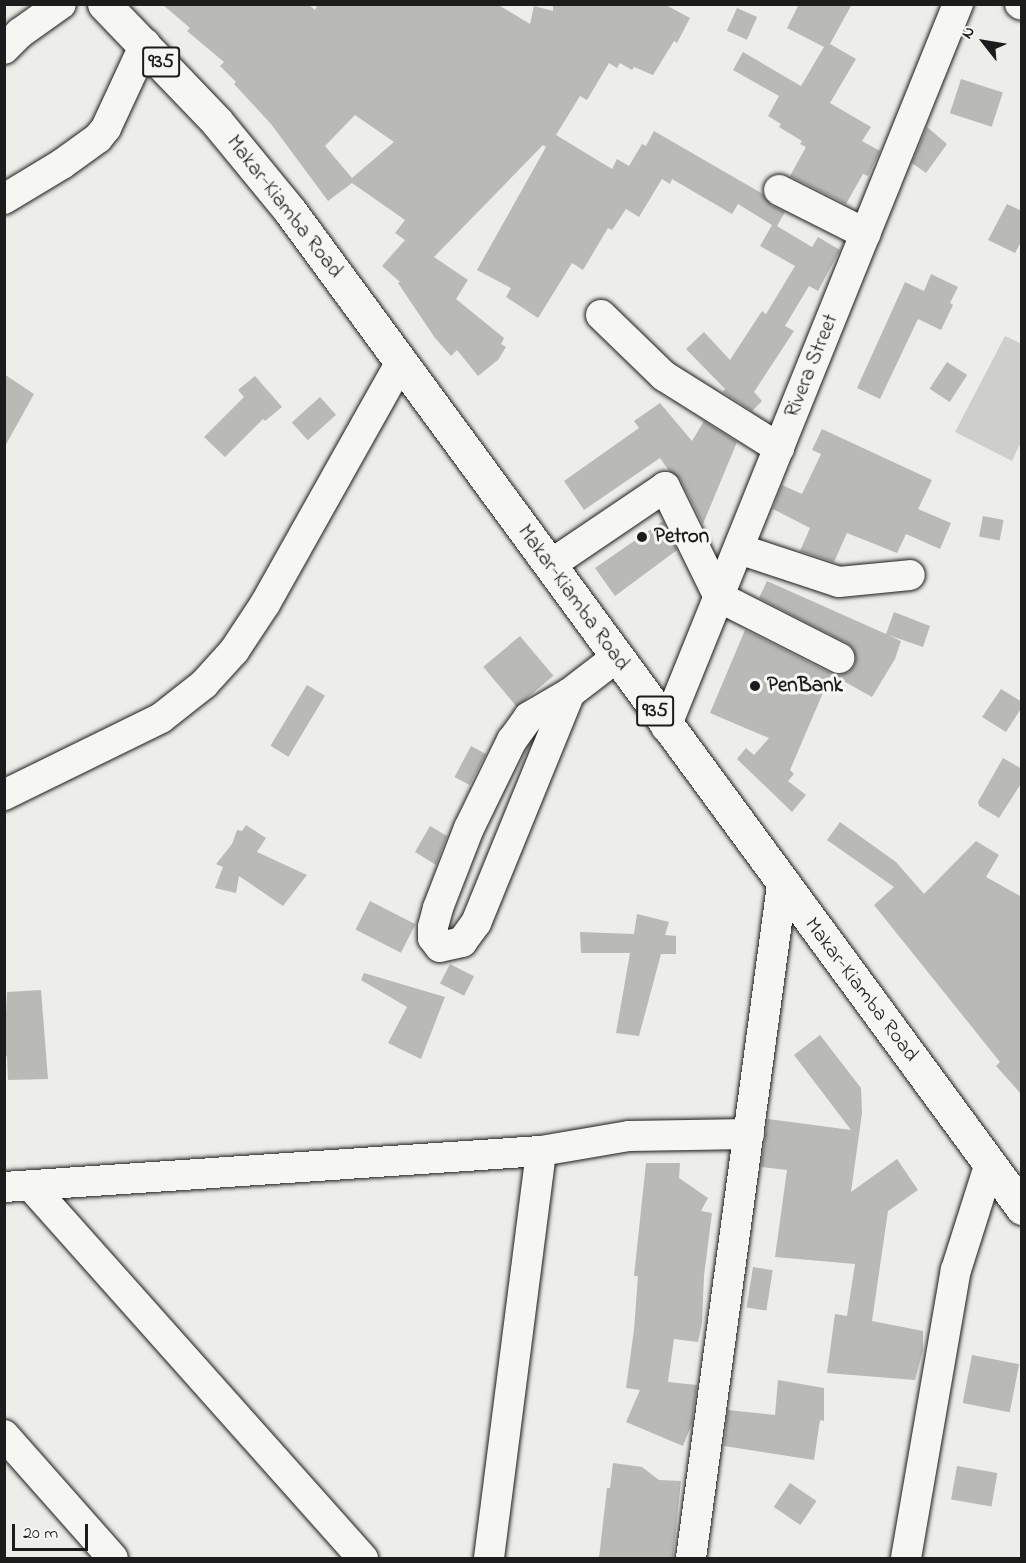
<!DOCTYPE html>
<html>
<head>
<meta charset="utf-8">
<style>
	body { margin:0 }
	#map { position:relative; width:1026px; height:1563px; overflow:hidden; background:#edede9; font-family:"Indie Flower",sans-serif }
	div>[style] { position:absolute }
	.green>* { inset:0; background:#cececb }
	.building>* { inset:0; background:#b9b9b6; transform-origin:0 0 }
	.roads { filter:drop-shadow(0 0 2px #1c1c1c) drop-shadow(0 0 2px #1c1c1c) }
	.minor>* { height:30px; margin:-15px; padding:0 15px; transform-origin:15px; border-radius:15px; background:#f6f6f2 }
	.major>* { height:33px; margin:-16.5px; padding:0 16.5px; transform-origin:16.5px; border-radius:16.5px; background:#f6f6f2 }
	.dots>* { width:16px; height:16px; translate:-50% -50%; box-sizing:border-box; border:3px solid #f6f6f2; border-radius:50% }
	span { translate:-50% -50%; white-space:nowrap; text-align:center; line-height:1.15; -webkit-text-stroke:6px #f6f6f2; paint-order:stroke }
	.shield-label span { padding:2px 4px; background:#f6f6f2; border:2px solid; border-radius:4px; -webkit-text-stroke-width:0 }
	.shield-label { font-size:20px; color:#1c1c1c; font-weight:700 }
	.street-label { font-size:21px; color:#1c1c1c }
	.poi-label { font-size:21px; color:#1c1c1c; font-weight:700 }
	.left { translate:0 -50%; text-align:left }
	.frame { position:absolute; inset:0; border:6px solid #1c1c1c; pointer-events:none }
	.north { position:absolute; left:954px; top:12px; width:60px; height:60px; -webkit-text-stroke:4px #f6f6f2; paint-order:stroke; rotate:301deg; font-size:16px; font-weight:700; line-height:24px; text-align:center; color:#1c1c1c }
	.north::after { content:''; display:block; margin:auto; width:21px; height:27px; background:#1c1c1c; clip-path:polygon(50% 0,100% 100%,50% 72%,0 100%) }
	.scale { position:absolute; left:12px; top:1524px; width:76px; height:27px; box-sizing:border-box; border:3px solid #1c1c1c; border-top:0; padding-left:8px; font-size:18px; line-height:21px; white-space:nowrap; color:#1c1c1c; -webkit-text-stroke:4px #f6f6f2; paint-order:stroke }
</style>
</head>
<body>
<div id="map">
	<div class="green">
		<div style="clip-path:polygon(1005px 336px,1022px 344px,1021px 442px,1012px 461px,955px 432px)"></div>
	</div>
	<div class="building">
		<div style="clip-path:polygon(evenodd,162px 4px,308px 4px,315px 10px,318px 4px,497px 4px,530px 24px,534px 6px,553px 11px,553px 4px,664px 4px,690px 18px,677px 43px,674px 41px,653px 75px,634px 67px,632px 70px,620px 63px,617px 68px,609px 63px,587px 100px,580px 96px,556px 135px,612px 169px,617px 159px,629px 166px,642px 144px,646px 146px,654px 131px,763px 194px,771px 205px,785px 212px,777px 226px,812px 247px,818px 237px,840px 250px,818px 291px,809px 286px,785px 326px,794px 331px,754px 392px,762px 401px,752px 411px,723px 392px,725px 389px,686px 349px,704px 332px,730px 360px,762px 311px,766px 314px,795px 266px,760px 246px,772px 225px,738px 204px,732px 214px,672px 179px,670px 184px,662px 179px,639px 217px,626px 209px,612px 230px,608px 228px,583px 270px,572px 263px,538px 318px,506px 297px,511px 288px,477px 270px,546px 147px,543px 145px,434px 257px,468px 280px,456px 299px,504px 338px,501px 344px,506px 347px,498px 360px,478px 376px,457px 350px,451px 356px,435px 338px,398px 283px,400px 282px,382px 266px,405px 240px,395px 233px,405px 220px,352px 183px,328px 201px,271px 124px,234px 84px,236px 82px,220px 66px,224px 62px,187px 31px,190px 28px,162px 4px,355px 115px,394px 142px,352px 178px,325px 146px,355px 115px)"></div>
		<div style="clip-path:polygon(799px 4px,852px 4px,830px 44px,856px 59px,830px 103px,871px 127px,862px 141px,880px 151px,868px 176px,863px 174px,846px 204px,790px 176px,806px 147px,800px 144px,802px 141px,779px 127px,781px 124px,768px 116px,779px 96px,733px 70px,743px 52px,801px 86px,824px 47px,787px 28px)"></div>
		<div style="left:737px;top:8px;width:22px;height:25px;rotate:24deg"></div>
		<div style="left:961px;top:79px;width:44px;height:36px;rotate:18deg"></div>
		<div style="clip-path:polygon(927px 127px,947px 144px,926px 173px,912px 163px)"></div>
		<div style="clip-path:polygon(1007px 204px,1022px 211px,1022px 240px,1015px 253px,988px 240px)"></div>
		<div style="clip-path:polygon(931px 274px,958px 287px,950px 303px,953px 305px,941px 330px,918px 319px,880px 399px,857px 388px,905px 282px,924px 291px)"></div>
		<div style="left:947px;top:362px;width:24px;height:32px;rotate:33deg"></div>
		<div style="clip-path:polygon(4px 374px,34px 394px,4px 448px)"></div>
		<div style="clip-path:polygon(255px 376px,282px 407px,265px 421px,263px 419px,225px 457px,204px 437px,244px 397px,238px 390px)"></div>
		<div style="left:320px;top:397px;width:24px;height:38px;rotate:48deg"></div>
		<div style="clip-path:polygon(660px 403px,692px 441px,704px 421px,737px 442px,703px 524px,680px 479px,669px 471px,660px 458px,584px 510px,564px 481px,639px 428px,634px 421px)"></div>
		<div style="clip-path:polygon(822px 429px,932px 480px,918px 509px,951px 523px,940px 549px,906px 534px,897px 553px,847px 533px,834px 562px,800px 551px,810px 528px,773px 509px,782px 485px,802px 494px,821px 454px,812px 450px)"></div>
		<div style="left:983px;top:516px;width:21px;height:21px;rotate:11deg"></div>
		<div style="clip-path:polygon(663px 521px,677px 550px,615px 596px,595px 568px)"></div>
		<div style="clip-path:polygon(767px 581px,886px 634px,894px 612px,930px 626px,923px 647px,888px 635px,901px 641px,895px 659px,872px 697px,831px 674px,790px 770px,794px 774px,788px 781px,806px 795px,792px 812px,737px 759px,746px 748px,754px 755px,769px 738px,710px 713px,745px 630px,832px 674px,840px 675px,849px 672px,855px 665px,856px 657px,853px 648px,847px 643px,759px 598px)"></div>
		<div style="left:520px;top:636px;width:52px;height:48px;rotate:50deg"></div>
		<div style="left:307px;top:685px;width:21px;height:71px;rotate:31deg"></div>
		<div style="clip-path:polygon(1001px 689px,1022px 702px,1022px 707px,1006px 732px,982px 717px)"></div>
		<div style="left:471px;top:746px;width:17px;height:35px;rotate:28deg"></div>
		<div style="clip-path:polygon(1003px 758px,1022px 769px,1022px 782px,999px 818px,979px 806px,978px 802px)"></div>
		<div style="clip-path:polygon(840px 822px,896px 862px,924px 894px,976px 841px,999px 855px,986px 877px,1022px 897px,1022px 1095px,996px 1066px,1000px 1062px,874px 905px,894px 887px,827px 840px)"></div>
		<div style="clip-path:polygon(246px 825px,266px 838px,257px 852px,307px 875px,283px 906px,239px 876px,236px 893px,215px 888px,223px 867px,216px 864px,232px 844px,237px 830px,242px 831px)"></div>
		<div style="clip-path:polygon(430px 826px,447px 836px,436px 865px,415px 852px)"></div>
		<div style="left:370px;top:901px;width:51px;height:32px;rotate:27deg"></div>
		<div style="clip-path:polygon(637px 914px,669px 922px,665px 935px,676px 936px,676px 954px,661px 954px,639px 1036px,616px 1033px,630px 953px,581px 953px,580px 932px,634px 934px)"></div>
		<div style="left:450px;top:964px;width:27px;height:22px;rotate:27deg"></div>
		<div style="clip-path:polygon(364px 973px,445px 997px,421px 1059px,388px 1043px,407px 1007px,361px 980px)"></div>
		<div style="clip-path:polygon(41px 990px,48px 1079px,8px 1080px,7px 1056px,4px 1056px,7px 992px)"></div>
		<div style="clip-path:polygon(820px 1035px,861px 1088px,862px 1113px,851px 1192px,897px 1159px,918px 1190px,888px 1211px,872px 1321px,923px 1331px,923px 1350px,915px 1380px,827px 1373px,835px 1314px,847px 1316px,855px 1264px,775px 1257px,787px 1170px,761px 1167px,768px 1119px,851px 1130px,794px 1055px)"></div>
		<div style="clip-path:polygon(646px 1163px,680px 1163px,679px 1178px,708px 1198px,701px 1211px,712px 1213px,704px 1276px,702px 1323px,698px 1342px,674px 1339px,668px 1382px,697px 1385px,692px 1423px,683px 1446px,626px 1422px,640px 1390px,626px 1388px,634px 1330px,638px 1276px,634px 1276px)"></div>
		<div style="left:753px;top:1267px;width:20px;height:41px;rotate:9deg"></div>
		<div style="left:972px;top:1355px;width:48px;height:49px;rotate:11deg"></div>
		<div style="clip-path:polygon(778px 1380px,824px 1388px,824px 1421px,820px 1420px,814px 1460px,724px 1446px,728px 1410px,775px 1415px)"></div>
		<div style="clip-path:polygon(613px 1463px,642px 1467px,659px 1480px,681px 1481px,673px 1558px,599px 1558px,607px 1488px,610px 1488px)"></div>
		<div style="left:957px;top:1466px;width:41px;height:34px;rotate:10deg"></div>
		<div style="left:790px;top:1483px;width:32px;height:29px;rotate:34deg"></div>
	</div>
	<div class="roads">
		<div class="minor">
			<div style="left:1020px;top:4px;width:2px;rotate:27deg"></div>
			<div style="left:4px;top:49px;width:23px;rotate:-45deg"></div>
			<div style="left:20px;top:33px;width:50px;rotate:-35.3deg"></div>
			<div style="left:779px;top:190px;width:97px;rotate:26.8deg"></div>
			<div style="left:4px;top:199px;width:68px;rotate:-31.1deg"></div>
			<div style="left:62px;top:164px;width:44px;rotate:-35.8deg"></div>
			<div style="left:98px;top:138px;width:13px;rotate:-51deg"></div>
			<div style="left:106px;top:128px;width:93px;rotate:-65.1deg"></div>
			<div style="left:601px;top:315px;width:88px;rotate:44.1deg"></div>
			<div style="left:664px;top:376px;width:136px;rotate:32.1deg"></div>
			<div style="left:739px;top:549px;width:105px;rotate:18.3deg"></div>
			<div style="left:839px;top:582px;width:71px;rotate:-5.6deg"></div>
			<div style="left:550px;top:565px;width:139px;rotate:-34.1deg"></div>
			<div style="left:665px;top:487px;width:123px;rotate:63.9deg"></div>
			<div style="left:719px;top:597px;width:135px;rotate:26.9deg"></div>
			<div style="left:570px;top:693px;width:48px;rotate:149.7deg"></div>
			<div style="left:529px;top:717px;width:29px;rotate:126deg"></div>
			<div style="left:512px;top:740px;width:98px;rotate:116deg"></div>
			<div style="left:469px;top:828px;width:86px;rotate:111.2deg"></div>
			<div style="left:438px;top:908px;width:20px;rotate:105deg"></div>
			<div style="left:433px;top:927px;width:11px;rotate:90deg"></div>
			<div style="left:433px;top:938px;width:11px;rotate:52deg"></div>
			<div style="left:440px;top:947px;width:23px;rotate:-13deg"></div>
			<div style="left:462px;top:942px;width:24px;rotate:-54deg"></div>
			<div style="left:476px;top:923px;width:248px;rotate:-67.8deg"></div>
			<div style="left:570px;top:693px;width:59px;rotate:-37.5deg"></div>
			<div style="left:666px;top:727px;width:780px;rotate:-68.01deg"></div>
			<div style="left:4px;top:795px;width:175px;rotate:-26.1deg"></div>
			<div style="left:161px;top:718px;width:55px;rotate:-38.3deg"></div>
			<div style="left:204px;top:684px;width:45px;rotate:-47.7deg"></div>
			<div style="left:234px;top:651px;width:56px;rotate:-56.6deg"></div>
			<div style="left:265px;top:604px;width:278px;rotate:-60.7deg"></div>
			<div style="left:31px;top:1186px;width:499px;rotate:48.3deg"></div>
			<div style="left:4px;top:1187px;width:538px;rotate:-3.84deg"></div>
			<div style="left:541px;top:1151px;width:89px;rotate:-9.7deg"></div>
			<div style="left:629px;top:1136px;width:120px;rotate:-1deg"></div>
			<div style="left:4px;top:1435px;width:164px;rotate:48.5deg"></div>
			<div style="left:489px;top:1558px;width:410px;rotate:-82.7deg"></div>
			<div style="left:691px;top:1558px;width:679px;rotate:-82.3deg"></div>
			<div style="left:906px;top:1558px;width:292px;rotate:-80.2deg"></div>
			<div style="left:956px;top:1270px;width:112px;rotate:-72.4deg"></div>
		</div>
		<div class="major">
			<div style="left:104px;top:4px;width:163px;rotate:46.2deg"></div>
			<div style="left:217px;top:122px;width:115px;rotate:50.6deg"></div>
			<div style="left:290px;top:211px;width:1237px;rotate:53.71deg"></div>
		</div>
	</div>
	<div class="dots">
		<div style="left:642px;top:537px;background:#1c1c1c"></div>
		<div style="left:755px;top:686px;background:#1c1c1c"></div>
	</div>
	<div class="shield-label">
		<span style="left:161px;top:62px">935</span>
		<span style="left:655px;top:711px">935</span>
	</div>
	<div class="street-label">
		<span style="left:284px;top:207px;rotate:52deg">Makar-Kiamba Road</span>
		<span style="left:812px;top:366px;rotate:-68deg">Rivera Street</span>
		<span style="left:573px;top:598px;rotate:54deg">Makar-Kiamba Road</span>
		<span style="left:861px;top:990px;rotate:53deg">Makar-Kiamba Road</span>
	</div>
	<div class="poi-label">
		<span class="left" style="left:654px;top:537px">Petron</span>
		<span class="left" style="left:767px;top:686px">PenBank</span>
	</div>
	<div class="frame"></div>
	<div class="north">N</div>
	<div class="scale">20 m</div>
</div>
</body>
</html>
